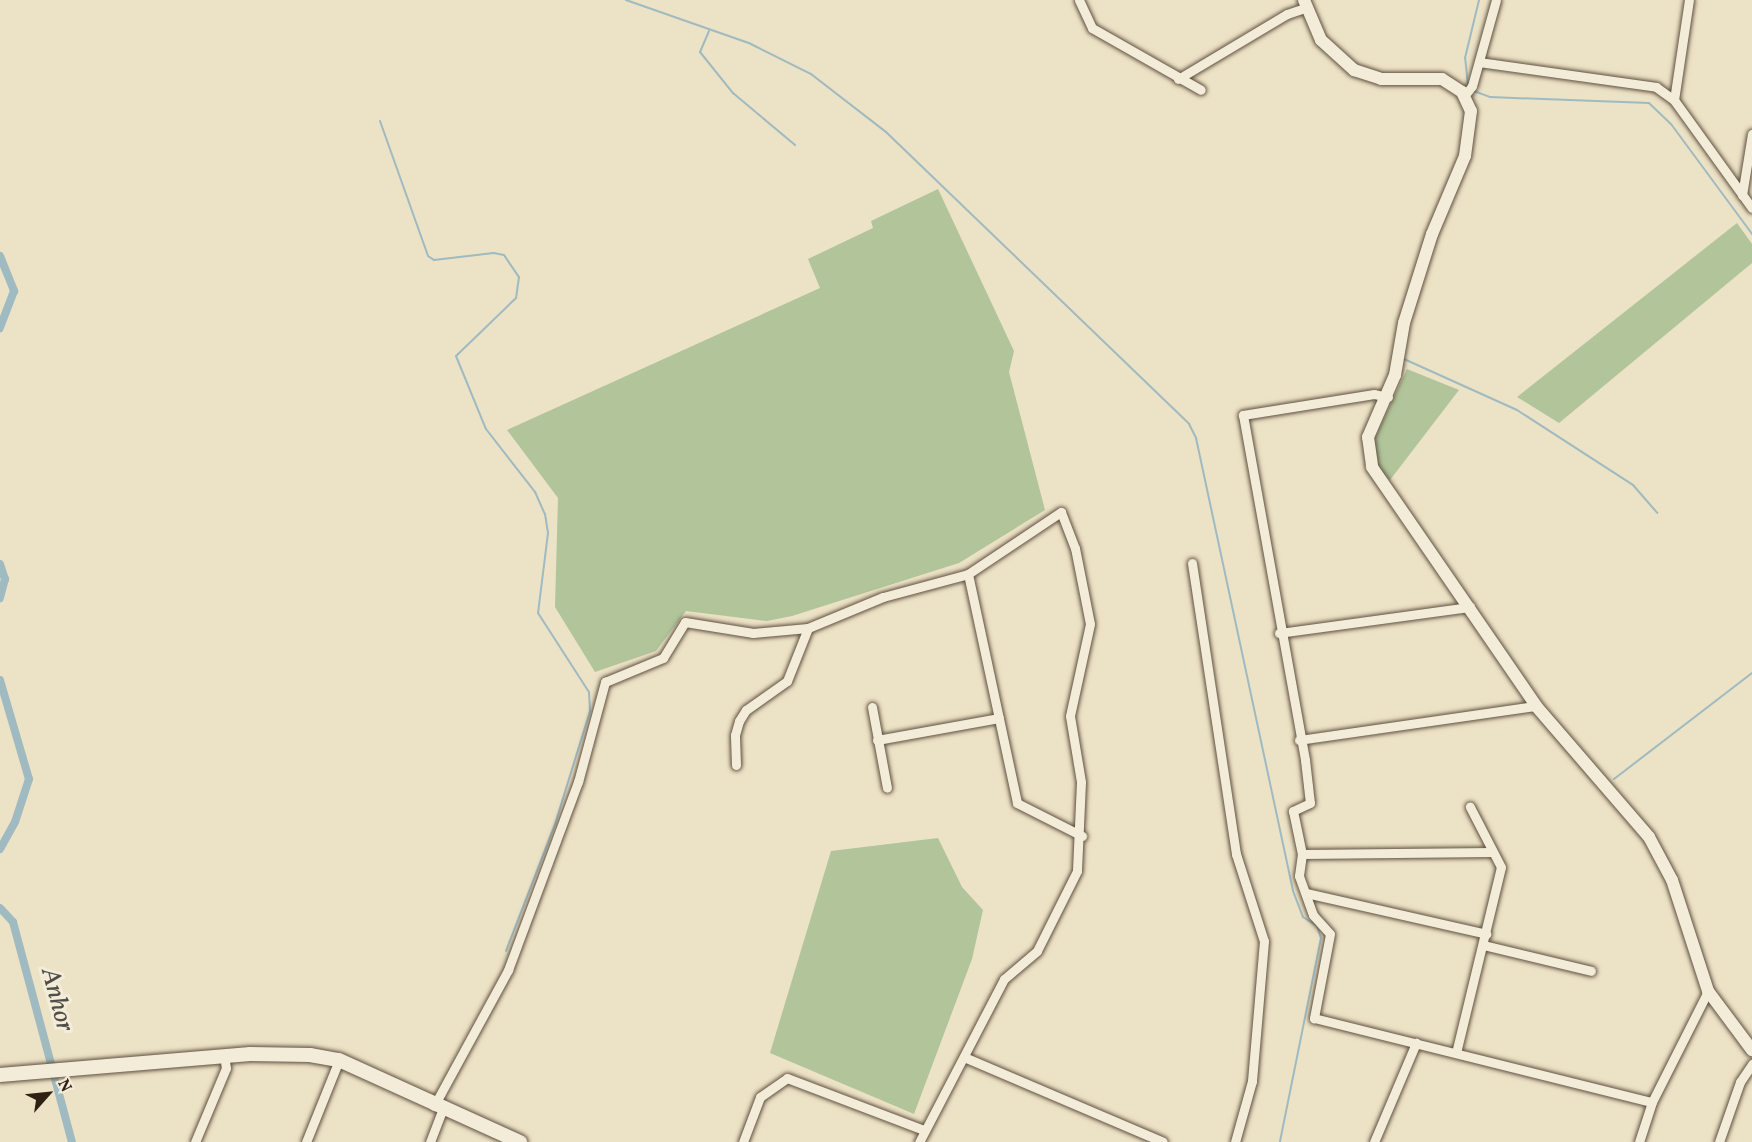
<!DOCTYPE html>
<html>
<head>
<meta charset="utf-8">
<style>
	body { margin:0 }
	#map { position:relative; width:1752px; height:1142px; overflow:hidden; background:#ece2c5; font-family:Vollkorn,serif }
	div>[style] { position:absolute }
	.green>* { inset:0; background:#b1c49a }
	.stream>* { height:2px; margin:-1px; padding:0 1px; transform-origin:1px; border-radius:1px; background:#9fbac0 }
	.canal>* { height:8px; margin:-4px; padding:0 4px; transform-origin:4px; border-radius:4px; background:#9fbac0 }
	.roads { filter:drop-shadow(0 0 2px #5f5040) drop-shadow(0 0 2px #5f5040) }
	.minor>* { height:9px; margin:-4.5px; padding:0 4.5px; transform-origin:4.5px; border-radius:4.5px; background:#f3ecd9 }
	.tertiary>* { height:12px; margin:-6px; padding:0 6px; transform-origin:6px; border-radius:6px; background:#f3ecd9 }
	.secondary>* { height:14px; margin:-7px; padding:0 7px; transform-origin:7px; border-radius:7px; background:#f3ecd9 }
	span { translate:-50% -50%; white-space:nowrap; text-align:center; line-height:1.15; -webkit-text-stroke:6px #f3ecd9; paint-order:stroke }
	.water-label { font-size:26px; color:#514e47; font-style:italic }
	.north { position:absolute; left:18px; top:1064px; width:60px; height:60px; -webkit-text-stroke:4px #f3ecd9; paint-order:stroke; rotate:63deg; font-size:16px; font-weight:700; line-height:24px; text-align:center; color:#301f13 }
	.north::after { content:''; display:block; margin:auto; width:21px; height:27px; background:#301f13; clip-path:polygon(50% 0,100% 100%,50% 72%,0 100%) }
</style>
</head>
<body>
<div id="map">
	<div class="green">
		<div style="clip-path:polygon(938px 189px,1014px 351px,1009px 372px,1045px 510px,959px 563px,792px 616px,767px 621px,686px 611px,656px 651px,595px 672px,555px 607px,558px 498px,507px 430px,820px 288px,808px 259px,873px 228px,871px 221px)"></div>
		<div style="clip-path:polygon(1737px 223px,1752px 244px,1752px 263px,1559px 423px,1517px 397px)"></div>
		<div style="clip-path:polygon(1407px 369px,1459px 390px,1390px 480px,1376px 469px,1374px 440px)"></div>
		<div style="clip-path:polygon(938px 838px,962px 887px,983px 910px,972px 959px,914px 1114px,770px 1053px,831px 851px)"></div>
	</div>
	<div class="stream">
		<div style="left:626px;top:0;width:130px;rotate:19.3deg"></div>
		<div style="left:749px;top:43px;width:69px;rotate:26.6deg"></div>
		<div style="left:811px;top:74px;width:95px;rotate:37.7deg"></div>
		<div style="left:886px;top:132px;width:421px;rotate:43.9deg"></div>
		<div style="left:1189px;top:424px;width:16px;rotate:63deg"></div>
		<div style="left:1196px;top:438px;width:463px;rotate:77.9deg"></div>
		<div style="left:1293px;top:891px;width:28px;rotate:69deg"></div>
		<div style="left:1303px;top:917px;width:17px;rotate:33deg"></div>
		<div style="left:1317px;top:926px;width:13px;rotate:72deg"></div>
		<div style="left:1321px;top:938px;width:208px;rotate:101.4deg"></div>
		<div style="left:709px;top:31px;width:23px;rotate:113deg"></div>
		<div style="left:700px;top:52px;width:53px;rotate:51.2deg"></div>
		<div style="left:733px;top:93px;width:81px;rotate:40deg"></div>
		<div style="left:1468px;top:85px;width:27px;rotate:-96deg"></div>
		<div style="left:1465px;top:58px;width:60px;rotate:-76.4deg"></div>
		<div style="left:1471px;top:90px;width:20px;rotate:20deg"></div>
		<div style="left:1490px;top:97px;width:159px;rotate:2.2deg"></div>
		<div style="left:1649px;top:103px;width:30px;rotate:44deg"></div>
		<div style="left:1671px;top:124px;width:137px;rotate:53.6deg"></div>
		<div style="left:380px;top:121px;width:143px;rotate:70.4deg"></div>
		<div style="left:428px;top:256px;width:7px;rotate:34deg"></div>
		<div style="left:434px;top:260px;width:60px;rotate:-6.7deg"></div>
		<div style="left:494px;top:253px;width:10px;rotate:11deg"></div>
		<div style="left:504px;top:255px;width:27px;rotate:56deg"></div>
		<div style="left:519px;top:277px;width:21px;rotate:98deg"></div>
		<div style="left:516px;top:298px;width:83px;rotate:136deg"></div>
		<div style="left:456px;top:356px;width:79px;rotate:67.7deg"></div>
		<div style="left:486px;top:429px;width:80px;rotate:52.1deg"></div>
		<div style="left:535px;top:492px;width:24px;rotate:66deg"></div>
		<div style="left:545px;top:514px;width:19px;rotate:81deg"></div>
		<div style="left:548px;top:533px;width:81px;rotate:97.1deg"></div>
		<div style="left:538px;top:613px;width:94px;rotate:57.2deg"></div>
		<div style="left:589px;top:692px;width:19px;rotate:87deg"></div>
		<div style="left:590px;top:711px;width:118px;rotate:107.2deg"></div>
		<div style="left:555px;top:824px;width:136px;rotate:111.1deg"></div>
		<div style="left:1404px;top:359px;width:124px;rotate:24.3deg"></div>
		<div style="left:1517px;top:410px;width:138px;rotate:32.9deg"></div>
		<div style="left:1633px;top:485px;width:37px;rotate:49deg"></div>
		<div style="left:1614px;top:779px;width:174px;rotate:-37.5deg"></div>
	</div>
	<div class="canal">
		<div style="left:0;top:256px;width:38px;rotate:68deg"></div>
		<div style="left:14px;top:291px;width:40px;rotate:111deg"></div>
		<div style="left:0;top:564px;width:16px;rotate:72deg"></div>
		<div style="left:5px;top:579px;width:20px;rotate:105deg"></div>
		<div style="left:0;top:680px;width:103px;rotate:73.7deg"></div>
		<div style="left:29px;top:779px;width:45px;rotate:108deg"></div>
		<div style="left:15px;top:822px;width:31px;rotate:119deg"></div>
		<div style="left:0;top:908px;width:19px;rotate:47deg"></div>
		<div style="left:13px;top:922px;width:228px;rotate:75deg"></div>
	</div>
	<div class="roads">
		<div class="minor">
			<div style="left:1079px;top:0;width:31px;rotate:65deg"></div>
			<div style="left:1092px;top:28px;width:125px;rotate:29.6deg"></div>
			<div style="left:1479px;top:62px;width:179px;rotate:8deg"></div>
			<div style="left:1656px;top:87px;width:22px;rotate:36deg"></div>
			<div style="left:1674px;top:100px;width:133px;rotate:54.2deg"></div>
			<div style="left:1178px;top:79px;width:127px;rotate:-30.8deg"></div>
			<div style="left:1287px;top:14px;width:21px;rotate:-19deg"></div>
			<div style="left:1465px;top:95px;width:11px;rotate:-52deg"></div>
			<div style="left:1472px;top:86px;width:89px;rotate:-74.4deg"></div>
			<div style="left:1674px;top:100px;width:101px;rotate:-81.5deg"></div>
			<div style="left:1742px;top:195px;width:62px;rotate:-80.7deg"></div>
			<div style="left:1388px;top:397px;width:14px;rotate:-168deg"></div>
			<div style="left:1374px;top:394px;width:133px;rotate:170.9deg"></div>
			<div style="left:1243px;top:415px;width:351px;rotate:79.8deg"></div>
			<div style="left:1305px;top:760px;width:43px;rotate:83.4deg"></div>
			<div style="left:1310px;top:803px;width:19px;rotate:155deg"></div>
			<div style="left:1293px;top:811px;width:44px;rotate:78.2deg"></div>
			<div style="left:1302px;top:854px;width:22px;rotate:98deg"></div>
			<div style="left:1299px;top:876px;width:41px;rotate:70.3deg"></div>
			<div style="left:1313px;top:915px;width:25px;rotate:48deg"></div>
			<div style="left:1330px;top:934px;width:86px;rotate:100.8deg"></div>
			<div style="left:1314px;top:1018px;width:348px;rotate:14deg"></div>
			<div style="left:1192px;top:563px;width:294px;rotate:81.4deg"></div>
			<div style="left:1236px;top:854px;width:91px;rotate:72.2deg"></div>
			<div style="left:1264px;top:941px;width:141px;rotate:94.9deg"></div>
			<div style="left:1252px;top:1081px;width:63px;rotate:105.6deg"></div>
			<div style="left:968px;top:574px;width:234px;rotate:77.9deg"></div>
			<div style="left:1017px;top:803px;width:73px;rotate:26.9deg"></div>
			<div style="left:1279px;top:633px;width:193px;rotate:-7.8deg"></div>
			<div style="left:872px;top:707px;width:82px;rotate:79.5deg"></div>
			<div style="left:877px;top:740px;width:124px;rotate:-10.2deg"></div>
			<div style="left:1299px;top:740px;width:239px;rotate:-8.2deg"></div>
			<div style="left:736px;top:765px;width:30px;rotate:-92deg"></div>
			<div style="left:735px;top:735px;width:15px;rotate:-74deg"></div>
			<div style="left:739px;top:721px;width:13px;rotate:-58deg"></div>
			<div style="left:746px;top:710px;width:50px;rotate:-35.3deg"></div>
			<div style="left:787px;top:681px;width:57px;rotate:-68.4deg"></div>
			<div style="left:808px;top:628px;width:81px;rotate:-22.5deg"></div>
			<div style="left:883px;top:597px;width:88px;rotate:-15.1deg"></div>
			<div style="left:968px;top:574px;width:112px;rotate:-33.7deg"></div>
			<div style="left:1061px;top:512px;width:39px;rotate:69deg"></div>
			<div style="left:1075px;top:548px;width:77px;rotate:78.8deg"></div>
			<div style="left:1090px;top:624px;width:94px;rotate:102.3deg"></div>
			<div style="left:1070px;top:716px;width:67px;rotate:80.5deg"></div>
			<div style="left:1081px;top:782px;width:89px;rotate:92.6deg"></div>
			<div style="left:1077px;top:871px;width:89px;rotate:116.6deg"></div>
			<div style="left:1037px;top:951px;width:43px;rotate:139.7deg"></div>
			<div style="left:1004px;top:979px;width:184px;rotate:117.5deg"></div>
			<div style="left:1302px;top:854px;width:190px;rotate:-0.6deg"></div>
			<div style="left:1306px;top:893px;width:185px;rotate:12.8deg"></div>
			<div style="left:1483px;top:945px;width:111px;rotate:13.5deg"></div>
			<div style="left:1456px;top:1053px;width:191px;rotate:-76.4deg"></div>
			<div style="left:1501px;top:867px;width:68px;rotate:-117.3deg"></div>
			<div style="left:964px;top:1057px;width:216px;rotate:23.1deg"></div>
			<div style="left:434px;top:1106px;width:155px;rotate:-61.4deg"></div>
			<div style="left:508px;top:970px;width:201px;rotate:-69.6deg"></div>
			<div style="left:578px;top:782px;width:104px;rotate:-74.9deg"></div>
			<div style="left:605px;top:682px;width:63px;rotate:-22.5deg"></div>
			<div style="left:663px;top:658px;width:42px;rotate:-58.6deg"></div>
			<div style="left:685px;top:622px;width:69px;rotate:9.2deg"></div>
			<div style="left:753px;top:633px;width:55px;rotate:-5.2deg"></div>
			<div style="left:195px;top:1142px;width:80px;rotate:-67.3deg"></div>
			<div style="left:226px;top:1068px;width:12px;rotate:-99deg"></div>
			<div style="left:306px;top:1142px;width:88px;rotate:-68.1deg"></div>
			<div style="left:430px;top:1142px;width:34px;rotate:-69deg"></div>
			<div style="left:743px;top:1142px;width:48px;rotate:-69.3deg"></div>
			<div style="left:760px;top:1097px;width:33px;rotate:-35deg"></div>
			<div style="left:787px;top:1078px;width:147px;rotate:20.8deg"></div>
			<div style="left:1374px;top:1142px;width:108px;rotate:-67deg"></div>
			<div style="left:1639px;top:1142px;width:42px;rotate:-72deg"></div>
			<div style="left:1652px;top:1102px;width:124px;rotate:-63.2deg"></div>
			<div style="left:1719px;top:1142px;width:64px;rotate:-70.7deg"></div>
			<div style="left:1740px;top:1082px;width:22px;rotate:-56deg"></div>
		</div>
		<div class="tertiary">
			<div style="left:1304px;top:0;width:43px;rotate:67deg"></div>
			<div style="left:1321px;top:40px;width:45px;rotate:42.3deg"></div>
			<div style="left:1354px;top:70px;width:28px;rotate:18deg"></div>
			<div style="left:1381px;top:79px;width:61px"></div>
			<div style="left:1442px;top:79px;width:24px;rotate:33deg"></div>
			<div style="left:1462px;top:92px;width:21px;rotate:65deg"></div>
			<div style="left:1471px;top:111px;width:45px;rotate:97.6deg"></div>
			<div style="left:1465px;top:156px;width:85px;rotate:112.9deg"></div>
			<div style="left:1432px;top:234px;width:93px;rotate:107.5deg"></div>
			<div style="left:1404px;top:323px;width:53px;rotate:99.8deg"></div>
			<div style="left:1395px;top:375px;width:68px;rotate:113.5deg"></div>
			<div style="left:1368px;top:437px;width:30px;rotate:82deg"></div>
			<div style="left:1372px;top:467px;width:290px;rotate:55.5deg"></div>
			<div style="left:1536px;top:706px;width:173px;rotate:49.2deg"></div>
			<div style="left:1649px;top:837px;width:49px;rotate:61.9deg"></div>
			<div style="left:1672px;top:880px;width:117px;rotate:72deg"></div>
			<div style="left:1708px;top:991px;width:74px;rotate:53.3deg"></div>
		</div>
		<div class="secondary">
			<div style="left:0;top:1075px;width:251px;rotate:-4.8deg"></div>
			<div style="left:250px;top:1054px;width:60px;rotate:1deg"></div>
			<div style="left:310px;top:1055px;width:29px;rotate:10deg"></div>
			<div style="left:339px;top:1060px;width:199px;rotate:24.4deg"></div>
		</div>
	</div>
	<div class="water-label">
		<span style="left:56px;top:1000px;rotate:75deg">Anhor</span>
	</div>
	<div class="north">N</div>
</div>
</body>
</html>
